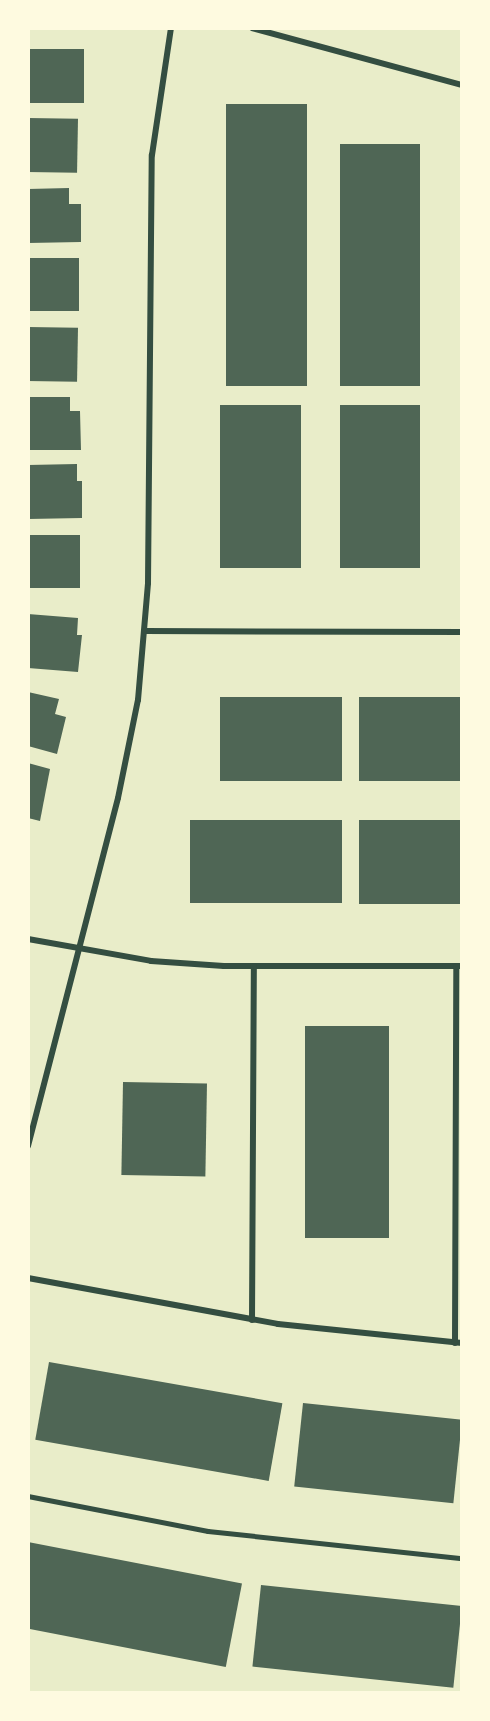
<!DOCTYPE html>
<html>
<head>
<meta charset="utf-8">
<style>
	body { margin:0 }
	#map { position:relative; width:490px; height:1721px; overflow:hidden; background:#e9edc9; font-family:"Sofia Sans Condensed",sans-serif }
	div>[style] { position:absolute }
	.building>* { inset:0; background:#4f6655; transform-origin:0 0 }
	.service>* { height:4.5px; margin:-2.25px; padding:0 2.25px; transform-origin:2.25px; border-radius:2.25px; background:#344e41 }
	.minor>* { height:6px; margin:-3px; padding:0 3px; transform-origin:3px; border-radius:3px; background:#344e41 }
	span { translate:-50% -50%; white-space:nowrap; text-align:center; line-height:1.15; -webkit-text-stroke:5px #fefae0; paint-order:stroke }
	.frame { position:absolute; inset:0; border:30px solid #fefae0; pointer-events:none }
</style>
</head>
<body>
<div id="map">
	<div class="building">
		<div style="left:28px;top:49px;width:56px;height:54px"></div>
		<div style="left:226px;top:104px;width:81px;height:282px"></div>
		<div style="left:28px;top:118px;width:50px;height:54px;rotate:1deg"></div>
		<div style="left:340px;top:144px;width:80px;height:242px"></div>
		<div style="clip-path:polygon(69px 188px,69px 204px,81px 204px,81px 242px,28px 243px,28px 189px)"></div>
		<div style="left:28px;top:258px;width:51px;height:53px"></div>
		<div style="left:28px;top:327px;width:50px;height:54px;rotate:1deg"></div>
		<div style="clip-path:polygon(28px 397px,70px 397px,70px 411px,80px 411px,81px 450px,28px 450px)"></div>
		<div style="left:220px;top:405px;width:81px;height:163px"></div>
		<div style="left:340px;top:405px;width:80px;height:163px"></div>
		<div style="clip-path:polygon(77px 464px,77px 481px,82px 481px,82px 518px,28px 519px,28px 465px)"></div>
		<div style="left:28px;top:535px;width:52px;height:53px"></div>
		<div style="clip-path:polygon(28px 614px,78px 618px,77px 635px,82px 635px,78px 672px,28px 668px)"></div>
		<div style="clip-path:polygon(28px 692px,59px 699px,55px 714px,66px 717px,57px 754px,28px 746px)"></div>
		<div style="left:342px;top:697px;width:84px;height:122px;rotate:90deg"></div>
		<div style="left:359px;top:697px;width:103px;height:84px"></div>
		<div style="clip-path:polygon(28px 763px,50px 769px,40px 821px,28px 818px)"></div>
		<div style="left:190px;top:820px;width:152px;height:83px"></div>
		<div style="left:359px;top:820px;width:103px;height:84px"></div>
		<div style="left:305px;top:1026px;width:84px;height:212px"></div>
		<div style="left:123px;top:1082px;width:84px;height:93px;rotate:1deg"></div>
		<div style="left:49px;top:1362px;width:237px;height:79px;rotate:10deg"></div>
		<div style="left:303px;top:1403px;width:160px;height:84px;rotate:6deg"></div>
		<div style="left:28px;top:1542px;width:218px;height:85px;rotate:11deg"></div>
		<div style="left:261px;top:1585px;width:202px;height:82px;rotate:6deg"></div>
	</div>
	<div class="service">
		<div style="left:28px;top:1496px;width:183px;rotate:11deg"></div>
		<div style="left:208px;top:1531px;width:255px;rotate:6.1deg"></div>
	</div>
	<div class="minor">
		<div style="left:252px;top:28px;width:218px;rotate:15.2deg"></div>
		<div style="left:146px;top:631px;width:316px;rotate:0.2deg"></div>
		<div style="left:28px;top:939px;width:125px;rotate:10.1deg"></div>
		<div style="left:151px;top:961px;width:73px;rotate:3.9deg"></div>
		<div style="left:224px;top:966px;width:238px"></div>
		<div style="left:28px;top:1146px;width:359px;rotate:-75.5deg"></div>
		<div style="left:118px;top:798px;width:100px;rotate:-78.5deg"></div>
		<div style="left:138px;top:700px;width:117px;rotate:-85.1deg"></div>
		<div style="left:148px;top:583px;width:428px;rotate:-89.5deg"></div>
		<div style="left:152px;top:155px;width:128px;rotate:-81.5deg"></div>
		<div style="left:28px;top:1278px;width:254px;rotate:10.4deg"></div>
		<div style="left:278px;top:1324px;width:185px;rotate:5.9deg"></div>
		<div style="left:252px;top:1320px;width:354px;rotate:-89.7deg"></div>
		<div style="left:455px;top:1343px;width:377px;rotate:-89.8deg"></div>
	</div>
	<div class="frame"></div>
</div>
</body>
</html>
